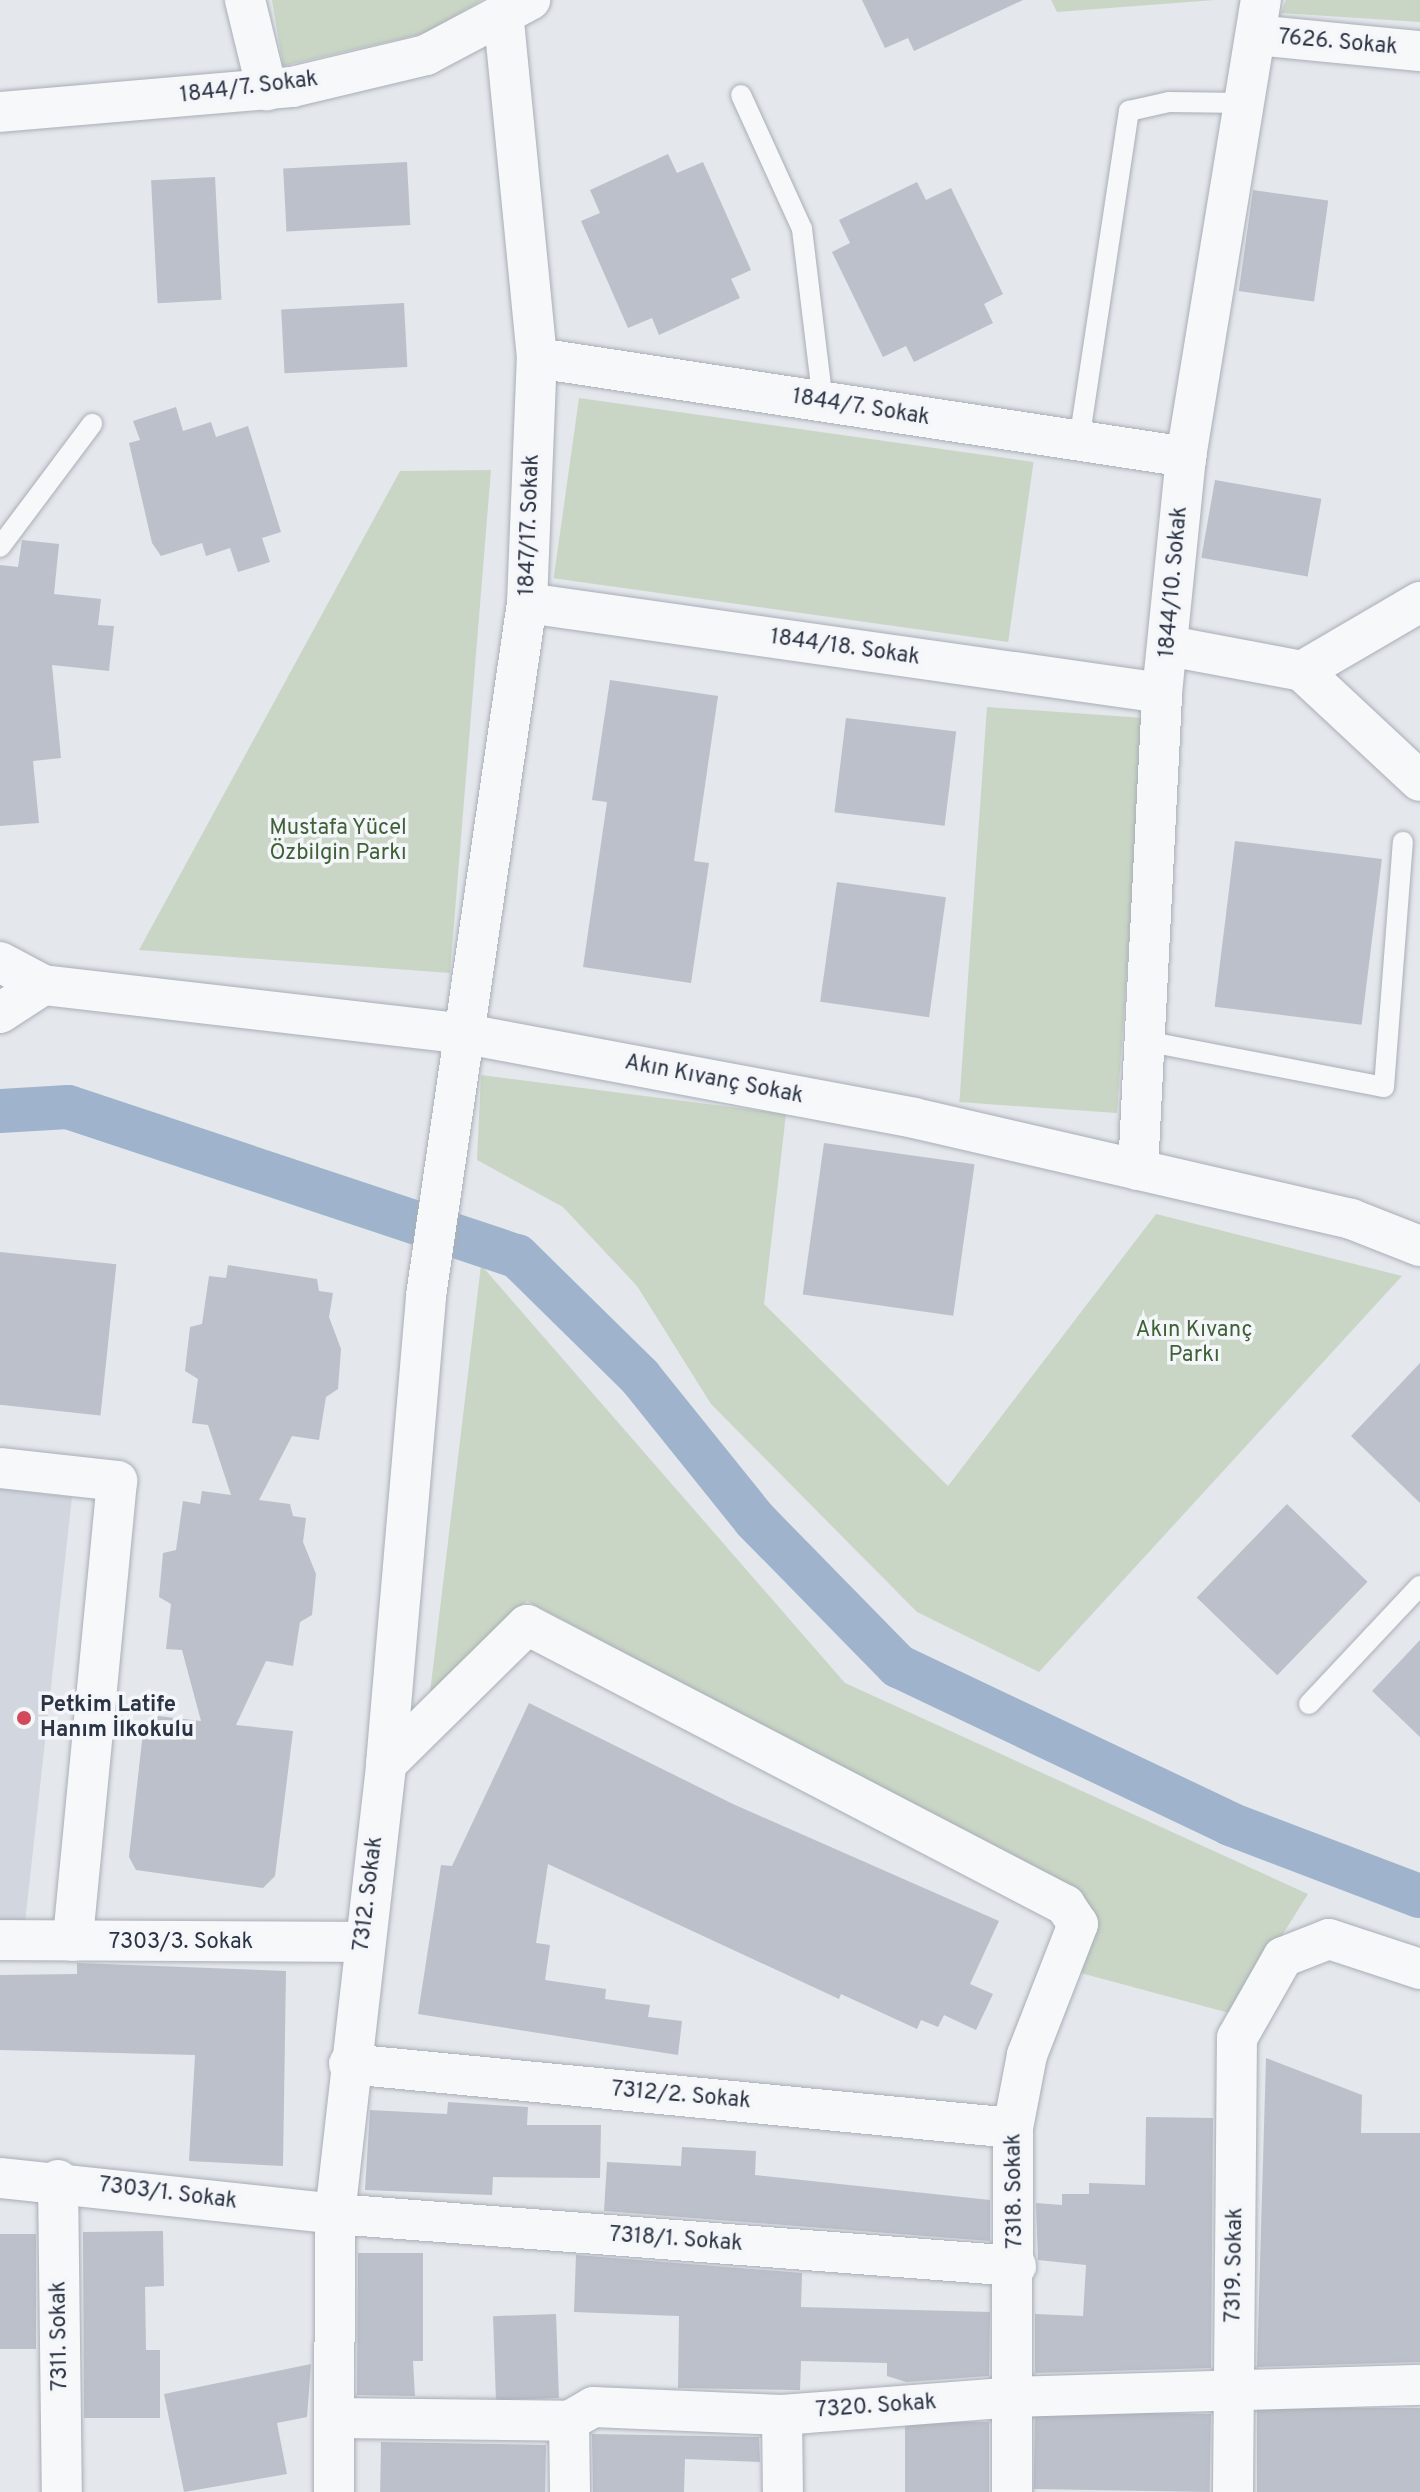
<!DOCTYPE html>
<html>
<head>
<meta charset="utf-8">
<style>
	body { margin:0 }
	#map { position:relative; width:1420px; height:2492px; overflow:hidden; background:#e4e7ec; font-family:Overpass,sans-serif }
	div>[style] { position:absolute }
	.built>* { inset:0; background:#d2d6de }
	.green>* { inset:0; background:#c9d6c5; transform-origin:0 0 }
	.canal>* { height:44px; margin:-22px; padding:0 22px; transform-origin:22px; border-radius:22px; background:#9fb4cc }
	.building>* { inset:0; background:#bbc0ca; transform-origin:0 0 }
	.roads { filter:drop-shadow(0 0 2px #a9aeb7) drop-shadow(0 0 2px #a9aeb7) }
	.lane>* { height:20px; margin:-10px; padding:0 10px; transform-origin:10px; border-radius:10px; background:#f7f8fa }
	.street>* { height:40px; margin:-20px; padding:0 20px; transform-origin:20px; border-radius:20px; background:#f7f8fa }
	.dots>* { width:22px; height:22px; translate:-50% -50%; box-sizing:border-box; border:4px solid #f4f6f9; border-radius:50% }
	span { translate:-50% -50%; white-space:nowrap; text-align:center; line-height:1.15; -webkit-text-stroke:7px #f4f6f9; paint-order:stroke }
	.street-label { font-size:22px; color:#2b3445 }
	.park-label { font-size:22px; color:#3f6138 }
	.poi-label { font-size:22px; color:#2b3445; font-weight:700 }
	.left { translate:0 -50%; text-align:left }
</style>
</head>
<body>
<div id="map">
	<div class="built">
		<div style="clip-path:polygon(0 1489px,72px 1497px,23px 1941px,0 1939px)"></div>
	</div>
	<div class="green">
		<div style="clip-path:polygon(272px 0,482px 0,426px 33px,283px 66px)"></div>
		<div style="clip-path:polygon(1051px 0,1215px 0,1057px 12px)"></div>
		<div style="clip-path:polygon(1286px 0,1420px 0,1420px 22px,1281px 13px)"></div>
		<div style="left:579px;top:398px;width:459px;height:182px;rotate:8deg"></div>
		<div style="clip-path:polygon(491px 470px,450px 973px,139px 950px,400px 471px)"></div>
		<div style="left:987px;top:707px;width:158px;height:396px;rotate:4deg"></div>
		<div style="clip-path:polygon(481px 1075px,786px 1114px,764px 1304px,948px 1486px,1156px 1214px,1402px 1276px,1039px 1672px,917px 1612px,711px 1404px,637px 1286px,563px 1207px,477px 1160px)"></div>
		<div style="clip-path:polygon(481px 1265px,845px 1683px,1308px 1894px,1233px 2014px,1077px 1972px,1071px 1891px,527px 1601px,430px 1693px)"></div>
	</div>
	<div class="canal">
		<div style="left:0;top:1111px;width:68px;rotate:-3.4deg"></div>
		<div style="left:68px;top:1107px;width:473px;rotate:18.4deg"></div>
		<div style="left:517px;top:1256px;width:173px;rotate:44.5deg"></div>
		<div style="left:640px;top:1377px;width:182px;rotate:51.2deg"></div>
		<div style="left:754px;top:1519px;width:206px;rotate:45.6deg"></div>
		<div style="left:898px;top:1666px;width:368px;rotate:25.4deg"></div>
		<div style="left:1230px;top:1824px;width:203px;rotate:20.8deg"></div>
	</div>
	<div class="building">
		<div style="clip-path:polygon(862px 0,1023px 0,914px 51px,908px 38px,885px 48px)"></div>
		<div style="clip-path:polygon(668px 154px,677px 173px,703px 162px,751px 270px,731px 279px,740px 298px,659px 335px,652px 318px,628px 328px,581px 221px,600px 213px,590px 190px)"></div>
		<div style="left:407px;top:162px;width:63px;height:124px;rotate:87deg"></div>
		<div style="left:215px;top:177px;width:123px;height:64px;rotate:87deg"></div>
		<div style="clip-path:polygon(917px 182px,926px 200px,951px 188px,1003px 294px,984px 304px,993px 323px,914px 362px,906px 346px,883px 357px,832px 252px,850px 243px,839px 220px)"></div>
		<div style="left:1253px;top:190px;width:76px;height:102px;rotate:8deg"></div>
		<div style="left:404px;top:303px;width:64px;height:123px;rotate:87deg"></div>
		<div style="clip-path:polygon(176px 407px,183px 431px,211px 422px,216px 437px,248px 426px,281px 532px,262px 538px,270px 562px,238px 572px,230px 548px,206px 556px,202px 543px,161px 556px,152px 543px,129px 443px,140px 440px,133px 421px)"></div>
		<div style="left:1215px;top:480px;width:108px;height:79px;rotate:10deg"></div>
		<div style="clip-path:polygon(22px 540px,59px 544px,54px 594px,101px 599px,98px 625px,114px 626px,109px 671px,52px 665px,61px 758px,33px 761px,39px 823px,0 826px,0 565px,18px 567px)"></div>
		<div style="clip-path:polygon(610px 680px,718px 696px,694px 861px,709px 863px,691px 983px,583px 967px,607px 802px,592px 800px)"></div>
		<div style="left:846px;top:718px;width:111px;height:95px;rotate:7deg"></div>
		<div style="left:1235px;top:841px;width:148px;height:167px;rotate:7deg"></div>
		<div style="left:837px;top:882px;width:110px;height:121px;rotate:8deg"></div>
		<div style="left:824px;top:1143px;width:152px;height:153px;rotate:8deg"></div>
		<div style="left:0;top:1252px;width:117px;height:152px;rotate:6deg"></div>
		<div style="clip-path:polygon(228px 1265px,317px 1279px,319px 1291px,333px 1293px,329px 1317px,341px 1349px,338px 1389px,326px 1397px,319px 1440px,292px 1436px,259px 1500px,290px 1504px,293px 1516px,306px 1518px,303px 1542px,316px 1574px,312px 1615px,300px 1622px,293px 1666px,266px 1661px,236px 1725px,293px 1731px,275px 1876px,263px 1888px,136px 1870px,129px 1857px,144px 1723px,158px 1716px,201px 1721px,182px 1650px,166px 1649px,171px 1604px,159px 1597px,163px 1553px,176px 1550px,183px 1501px,200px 1504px,202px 1491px,231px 1495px,208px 1425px,192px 1423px,198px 1379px,185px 1371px,190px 1327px,202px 1324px,209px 1276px,226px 1278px)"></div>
		<div style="clip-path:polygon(1420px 1363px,1420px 1503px,1351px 1436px)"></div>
		<div style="left:1287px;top:1504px;width:112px;height:130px;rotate:44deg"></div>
		<div style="clip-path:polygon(1420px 1640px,1420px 1737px,1372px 1691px)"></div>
		<div style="clip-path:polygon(529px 1703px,733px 1804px,999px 1921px,970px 1984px,993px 1994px,976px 2030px,944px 2015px,938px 2027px,921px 2020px,917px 2029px,841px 1994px,839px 1999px,548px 1864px,536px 1943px,550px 1945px,545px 1980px,606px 1989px,605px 1999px,650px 2005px,648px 2017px,682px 2021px,678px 2055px,418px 2014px,441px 1865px,452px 1866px)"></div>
		<div style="clip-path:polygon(77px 1963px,286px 1971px,283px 2166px,189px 2161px,195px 2055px,0 2050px,0 1975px,77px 1974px)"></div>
		<div style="clip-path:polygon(1266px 2058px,1362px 2095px,1361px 2133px,1420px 2133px,1420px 2362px,1257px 2367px)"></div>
		<div style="clip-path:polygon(448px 2102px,528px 2107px,527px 2125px,601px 2125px,600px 2178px,493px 2177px,492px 2195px,365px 2190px,370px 2110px,447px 2114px)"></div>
		<div style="clip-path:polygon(1146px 2117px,1213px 2118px,1211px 2368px,1035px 2373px,1035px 2314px,1083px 2316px,1086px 2265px,1038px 2260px,1036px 2203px,1062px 2205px,1062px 2194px,1089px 2194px,1089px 2183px,1145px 2185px)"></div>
		<div style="clip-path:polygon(682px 2147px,756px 2151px,755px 2175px,990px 2200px,990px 2241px,604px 2211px,607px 2162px,681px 2166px)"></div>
		<div style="clip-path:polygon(163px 2231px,164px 2286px,145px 2287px,146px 2350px,160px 2350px,160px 2418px,84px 2418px,83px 2232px)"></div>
		<div style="left:0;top:2234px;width:36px;height:115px"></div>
		<div style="clip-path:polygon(358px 2253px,423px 2253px,423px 2361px,413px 2361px,415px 2396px,357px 2395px)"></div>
		<div style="clip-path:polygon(576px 2255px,802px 2273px,801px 2307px,990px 2312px,989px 2376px,906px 2382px,887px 2376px,887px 2363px,801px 2361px,800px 2390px,678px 2388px,679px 2316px,574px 2312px)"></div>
		<div style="left:556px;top:2314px;width:84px;height:63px;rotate:88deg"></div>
		<div style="clip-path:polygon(311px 2364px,307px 2417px,277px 2423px,287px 2474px,184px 2492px,164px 2394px)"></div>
		<div style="left:1420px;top:2408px;width:84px;height:163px;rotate:90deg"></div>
		<div style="left:1211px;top:2414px;width:78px;height:176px;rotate:91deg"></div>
		<div style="left:989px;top:2422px;width:70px;height:84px;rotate:90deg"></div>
		<div style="clip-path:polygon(592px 2434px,759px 2437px,760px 2462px,685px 2459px,684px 2492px,593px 2492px)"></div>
		<div style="left:381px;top:2442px;width:165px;height:50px;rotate:1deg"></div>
	</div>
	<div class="roads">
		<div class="lane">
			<div style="left:741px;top:95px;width:147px;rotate:65.5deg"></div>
			<div style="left:802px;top:229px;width:174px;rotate:83.1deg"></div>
			<div style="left:1079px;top:441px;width:334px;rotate:-81.4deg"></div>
			<div style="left:1129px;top:111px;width:41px;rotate:-12.7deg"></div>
			<div style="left:1169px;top:102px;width:75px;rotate:0.8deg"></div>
			<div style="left:0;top:547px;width:154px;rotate:-53.2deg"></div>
			<div style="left:1145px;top:1041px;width:243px;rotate:10.9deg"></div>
			<div style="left:1384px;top:1087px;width:246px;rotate:-85.6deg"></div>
			<div style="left:1309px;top:1704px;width:162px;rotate:-46.8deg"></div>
		</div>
		<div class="street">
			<div style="left:245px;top:0;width:93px;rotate:76.3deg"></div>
			<div style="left:1256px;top:35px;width:165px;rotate:5.6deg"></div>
			<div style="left:0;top:112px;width:293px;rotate:-4.9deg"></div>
			<div style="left:292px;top:87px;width:138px;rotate:-13.4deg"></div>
			<div style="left:426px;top:55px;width:118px;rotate:-27.9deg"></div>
			<div style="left:537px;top:358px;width:657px;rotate:8.67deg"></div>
			<div style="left:527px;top:603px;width:641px;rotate:8.07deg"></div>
			<div style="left:1169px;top:646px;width:135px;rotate:10.6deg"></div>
			<div style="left:1302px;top:671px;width:161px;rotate:43deg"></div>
			<div style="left:1302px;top:671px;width:137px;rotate:-30.3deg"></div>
			<div style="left:0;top:962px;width:49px;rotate:28.1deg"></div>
			<div style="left:43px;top:985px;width:421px;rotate:6.6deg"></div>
			<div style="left:461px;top:1033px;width:461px;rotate:10.6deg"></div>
			<div style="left:914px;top:1118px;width:449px;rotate:13deg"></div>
			<div style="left:1351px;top:1219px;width:74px;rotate:21.4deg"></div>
			<div style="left:0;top:1013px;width:51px;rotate:-33.1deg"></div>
			<div style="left:1138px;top:1170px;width:478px;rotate:-87.1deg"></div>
			<div style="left:1162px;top:693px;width:237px;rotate:-84.2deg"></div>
			<div style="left:1186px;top:457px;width:463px;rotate:-80.7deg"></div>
			<div style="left:0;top:1468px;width:118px;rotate:6.3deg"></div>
			<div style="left:117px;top:1481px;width:462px;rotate:95.5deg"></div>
			<div style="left:386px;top:1764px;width:198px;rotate:-44.6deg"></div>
			<div style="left:527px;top:1625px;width:607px;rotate:27.49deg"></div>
			<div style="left:1065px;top:1905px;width:23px;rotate:56deg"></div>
			<div style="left:1078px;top:1924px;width:141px;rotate:111.3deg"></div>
			<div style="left:1027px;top:2055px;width:74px;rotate:100.9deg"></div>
			<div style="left:1013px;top:2128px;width:364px;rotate:90.2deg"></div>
			<div style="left:0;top:1940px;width:362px;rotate:0.3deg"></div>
			<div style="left:349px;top:2064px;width:667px;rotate:5.51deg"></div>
			<div style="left:0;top:2178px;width:337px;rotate:6.1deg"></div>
			<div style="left:335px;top:2214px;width:683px;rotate:4.37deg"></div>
			<div style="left:58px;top:2180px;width:312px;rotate:89.3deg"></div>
			<div style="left:782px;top:2415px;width:77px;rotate:89.3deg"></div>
			<div style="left:336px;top:2418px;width:233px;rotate:0.7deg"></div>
			<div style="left:569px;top:2421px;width:28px;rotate:-30deg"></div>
			<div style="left:593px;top:2407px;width:189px;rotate:2.4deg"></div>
			<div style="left:782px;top:2415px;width:233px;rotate:-4.4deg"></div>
			<div style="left:1014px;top:2397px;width:406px;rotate:-1.7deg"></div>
			<div style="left:569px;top:2421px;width:71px;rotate:89.2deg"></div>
			<div style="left:334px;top:2492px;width:278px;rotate:-89.8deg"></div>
			<div style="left:335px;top:2214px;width:453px;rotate:-83.5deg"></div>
			<div style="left:386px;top:1764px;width:470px;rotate:-85.1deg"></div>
			<div style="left:426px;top:1296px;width:700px;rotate:-81.71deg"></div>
			<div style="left:527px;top:603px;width:245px;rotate:-87.7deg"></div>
			<div style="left:537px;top:358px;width:346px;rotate:-95.6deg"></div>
			<div style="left:1233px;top:2492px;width:454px;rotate:-89.5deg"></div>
			<div style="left:1237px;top:2038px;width:93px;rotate:-60.4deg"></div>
			<div style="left:1283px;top:1957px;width:49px;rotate:-21.4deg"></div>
			<div style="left:1329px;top:1939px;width:96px;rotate:18.2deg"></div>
		</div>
	</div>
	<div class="dots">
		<div style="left:24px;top:1718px;background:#d1495b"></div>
	</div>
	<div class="street-label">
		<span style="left:1338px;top:43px;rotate:5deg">7626. Sokak</span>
		<span style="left:249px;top:88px;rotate:-7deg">1844/7. Sokak</span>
		<span style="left:861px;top:408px;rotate:9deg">1844/7. Sokak</span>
		<span style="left:530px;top:525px;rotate:-88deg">1847/17. Sokak</span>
		<span style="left:1174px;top:582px;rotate:-85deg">1844/10. Sokak</span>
		<span style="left:845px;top:648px;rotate:8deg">1844/18. Sokak</span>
		<span style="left:714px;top:1080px;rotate:11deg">Akın Kıvanç Sokak</span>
		<span style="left:369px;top:1894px;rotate:-83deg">7312. Sokak</span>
		<span style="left:181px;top:1943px">7303/3. Sokak</span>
		<span style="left:681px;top:2096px;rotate:5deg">7312/2. Sokak</span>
		<span style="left:1015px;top:2191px;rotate:-91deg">7318. Sokak</span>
		<span style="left:168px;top:2194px;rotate:7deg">7303/1. Sokak</span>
		<span style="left:676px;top:2240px;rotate:4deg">7318/1. Sokak</span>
		<span style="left:1235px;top:2265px;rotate:-89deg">7319. Sokak</span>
		<span style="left:60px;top:2336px;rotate:-91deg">7311. Sokak</span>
		<span style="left:876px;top:2407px;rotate:-4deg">7320. Sokak</span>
	</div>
	<div class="park-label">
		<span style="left:338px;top:841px">Mustafa Yücel<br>Özbilgin Parkı</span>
		<span style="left:1194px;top:1343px">Akın Kıvanç<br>Parkı</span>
	</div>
	<div class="poi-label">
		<span class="left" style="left:40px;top:1718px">Petkim Latife<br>Hanım İlkokulu</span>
	</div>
</div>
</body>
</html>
